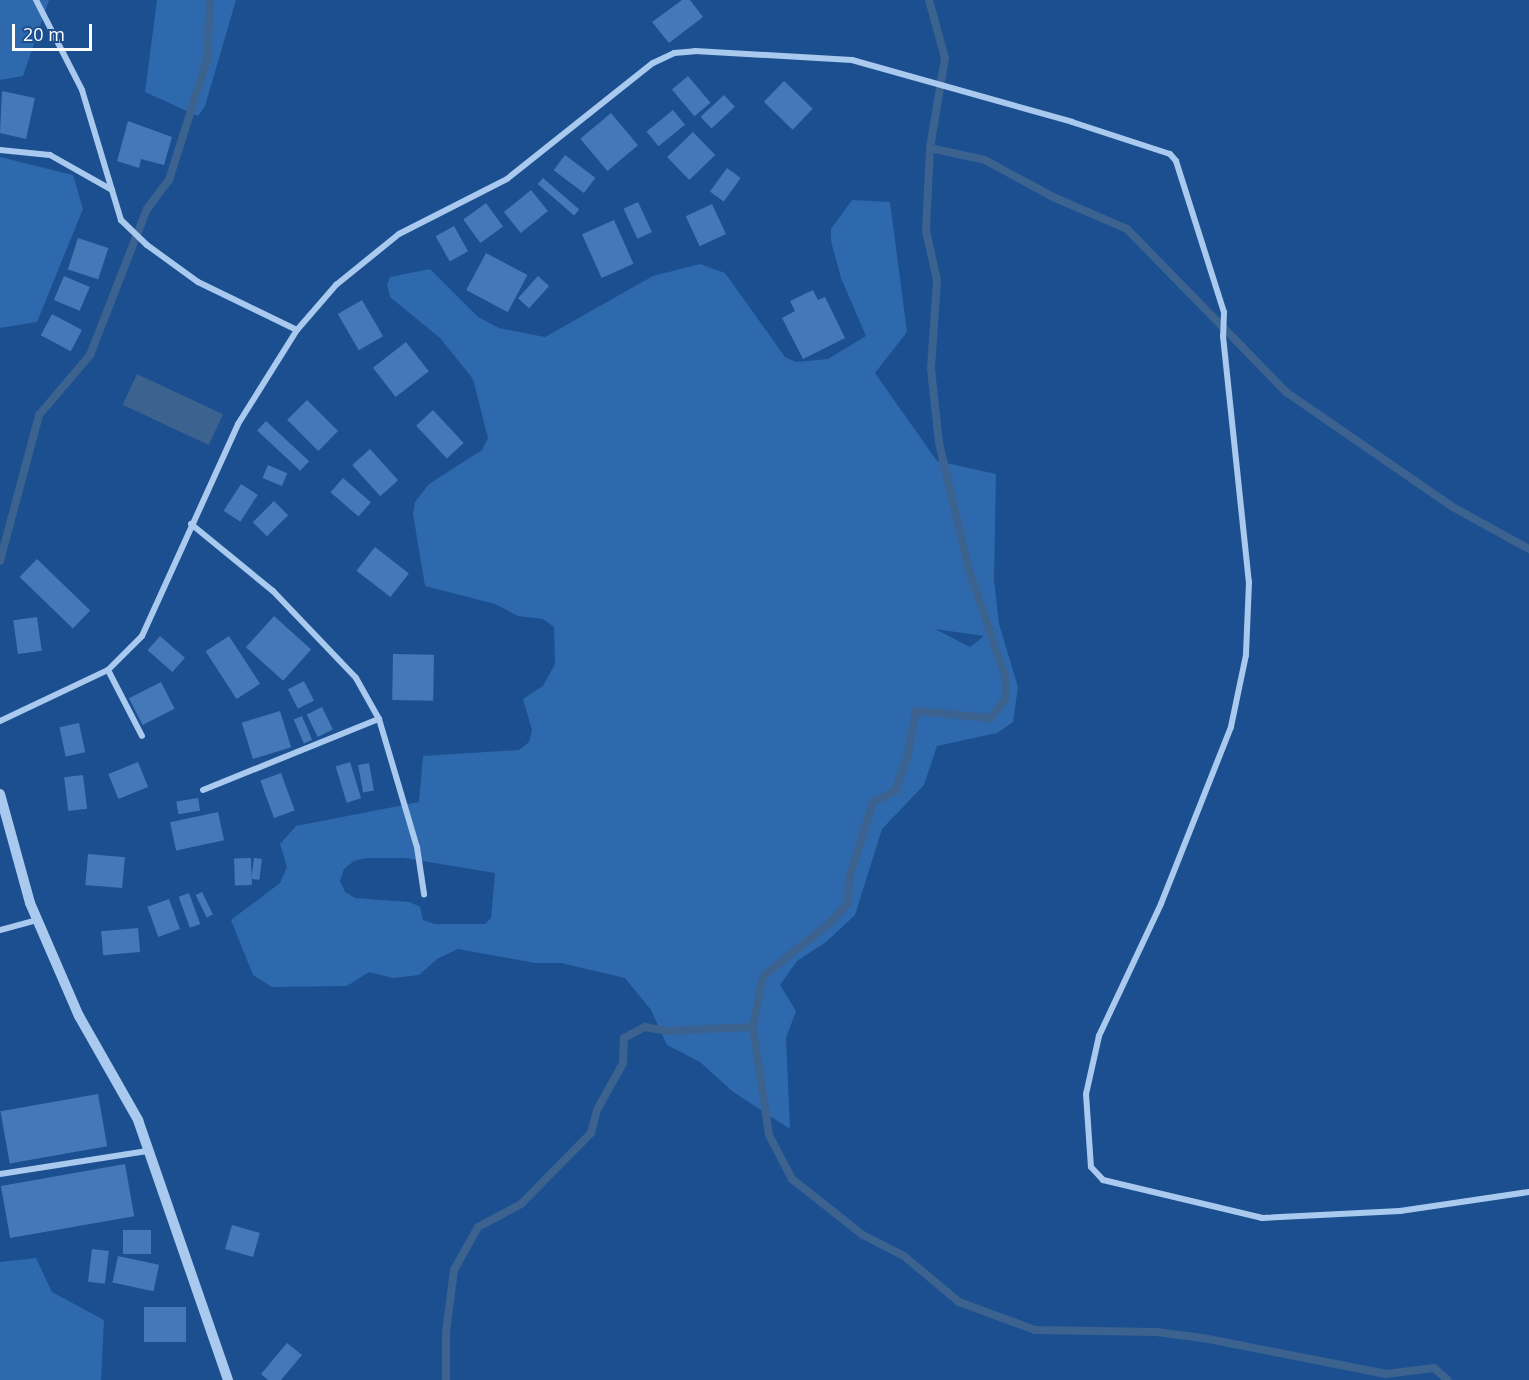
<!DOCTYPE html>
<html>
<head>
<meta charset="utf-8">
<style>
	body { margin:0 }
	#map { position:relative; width:1529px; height:1380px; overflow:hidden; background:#1b4f8f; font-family:"Open Sans",sans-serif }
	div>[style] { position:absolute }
	.green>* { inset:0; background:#2e69ad }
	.water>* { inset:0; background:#3c6290; transform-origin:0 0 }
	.stream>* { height:8px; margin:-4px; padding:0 4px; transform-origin:4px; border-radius:4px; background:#3c6290 }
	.building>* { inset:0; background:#4478b7; transform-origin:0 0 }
	.minor>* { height:6px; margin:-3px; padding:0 3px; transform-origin:3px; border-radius:3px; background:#a9c9ee }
	.tertiary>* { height:10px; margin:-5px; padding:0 5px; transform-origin:5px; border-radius:5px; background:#a9c9ee }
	span { translate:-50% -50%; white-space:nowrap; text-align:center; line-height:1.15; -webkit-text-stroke:4.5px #1b4f8f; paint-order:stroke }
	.scale { position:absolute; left:12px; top:24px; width:80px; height:27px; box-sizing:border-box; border:3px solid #fff; border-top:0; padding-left:8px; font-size:18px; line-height:21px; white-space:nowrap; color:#fff; -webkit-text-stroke:4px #1b4f8f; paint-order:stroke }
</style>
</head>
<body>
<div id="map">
	<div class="green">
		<div style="clip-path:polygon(0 0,49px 0,23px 76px,0 80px)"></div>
		<div style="clip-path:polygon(157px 0,236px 0,205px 106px,198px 116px,145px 92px)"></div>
		<div style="clip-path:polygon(0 157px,73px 175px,83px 209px,37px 322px,0 328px)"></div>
		<div style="clip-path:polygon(evenodd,852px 200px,890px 202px,907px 332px,875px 373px,937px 461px,996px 474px,994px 580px,999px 624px,1018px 687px,1013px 722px,997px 733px,937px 746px,924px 785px,882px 829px,855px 915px,826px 942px,797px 961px,780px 985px,796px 1011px,786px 1038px,790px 1129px,732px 1091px,700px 1062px,667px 1045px,651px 1010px,625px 978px,561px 963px,535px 963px,458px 949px,437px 959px,419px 975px,393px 978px,369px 972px,347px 986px,272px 987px,253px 975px,231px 920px,280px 883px,287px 867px,280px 844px,296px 826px,419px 802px,423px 756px,519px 750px,529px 742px,532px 730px,523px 699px,543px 686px,555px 664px,554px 627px,543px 619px,518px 616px,495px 604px,425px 586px,413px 514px,415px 502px,429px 484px,482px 450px,488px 438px,473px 379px,440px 338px,390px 297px,387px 285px,390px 277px,430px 269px,478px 317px,499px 328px,545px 337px,653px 276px,700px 264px,725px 273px,785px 357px,796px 362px,828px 359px,866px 336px,841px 278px,831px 241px,831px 229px,852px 200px,935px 629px,984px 636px,970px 647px,935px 629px,852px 200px,366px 858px,404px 858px,495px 873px,491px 918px,485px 924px,435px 924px,423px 920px,420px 907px,410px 902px,355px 898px,345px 892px,340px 881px,344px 869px,354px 861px,366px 858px)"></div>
		<div style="clip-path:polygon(36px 1258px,52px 1292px,104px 1320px,101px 1380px,0 1380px,0 1262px)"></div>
	</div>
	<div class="water">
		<div style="left:137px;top:374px;width:95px;height:34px;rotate:25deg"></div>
	</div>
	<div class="stream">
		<div style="left:929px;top:0;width:60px;rotate:74.6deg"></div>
		<div style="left:945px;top:58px;width:91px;rotate:99.5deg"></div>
		<div style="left:930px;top:148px;width:83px;rotate:92.8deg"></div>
		<div style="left:926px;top:231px;width:50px;rotate:77.3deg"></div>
		<div style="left:937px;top:280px;width:89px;rotate:93.9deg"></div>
		<div style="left:931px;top:369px;width:74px;rotate:83.8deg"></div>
		<div style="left:939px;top:443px;width:130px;rotate:76.7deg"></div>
		<div style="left:969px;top:570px;width:112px;rotate:71.2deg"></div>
		<div style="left:1005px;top:676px;width:23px;rotate:90deg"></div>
		<div style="left:1005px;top:699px;width:24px;rotate:126deg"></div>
		<div style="left:991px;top:718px;width:75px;rotate:-174.7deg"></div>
		<div style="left:916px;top:711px;width:48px;rotate:100.8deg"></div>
		<div style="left:907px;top:758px;width:35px;rotate:110deg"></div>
		<div style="left:895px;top:791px;width:25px;rotate:153deg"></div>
		<div style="left:873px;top:802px;width:81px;rotate:107.3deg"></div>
		<div style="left:849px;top:879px;width:24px;rotate:92deg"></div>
		<div style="left:848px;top:903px;width:25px;rotate:132deg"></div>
		<div style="left:831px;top:922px;width:87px;rotate:141.5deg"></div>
		<div style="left:763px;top:976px;width:52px;rotate:101.1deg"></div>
		<div style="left:753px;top:1027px;width:109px;rotate:81.6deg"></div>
		<div style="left:769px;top:1135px;width:50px;rotate:62.4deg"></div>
		<div style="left:792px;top:1179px;width:90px;rotate:38.3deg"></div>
		<div style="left:863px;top:1235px;width:46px;rotate:27.1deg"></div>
		<div style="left:904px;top:1256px;width:72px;rotate:39.9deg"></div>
		<div style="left:959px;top:1302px;width:81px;rotate:20.2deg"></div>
		<div style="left:1035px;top:1330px;width:121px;rotate:0.9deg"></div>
		<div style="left:1156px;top:1332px;width:47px;rotate:7.3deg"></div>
		<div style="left:1203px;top:1338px;width:187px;rotate:11.1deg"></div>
		<div style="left:1386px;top:1374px;width:48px;rotate:-7.1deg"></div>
		<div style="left:1434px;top:1368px;width:18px;rotate:41deg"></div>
		<div style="left:930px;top:148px;width:56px;rotate:12.3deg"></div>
		<div style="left:985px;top:160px;width:77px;rotate:28.6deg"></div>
		<div style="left:1053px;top:197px;width:81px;rotate:23.4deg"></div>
		<div style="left:1127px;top:229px;width:228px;rotate:45.7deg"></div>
		<div style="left:1286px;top:392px;width:201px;rotate:34.6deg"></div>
		<div style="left:1451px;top:506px;width:89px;rotate:28.9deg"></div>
		<div style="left:0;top:561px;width:151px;rotate:-75deg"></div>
		<div style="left:39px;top:415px;width:79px;rotate:-49.6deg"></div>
		<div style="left:90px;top:355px;width:157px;rotate:-68.7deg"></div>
		<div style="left:147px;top:209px;width:36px;rotate:-53deg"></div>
		<div style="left:169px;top:180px;width:126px;rotate:-72.4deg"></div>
		<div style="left:207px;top:60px;width:60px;rotate:-87.1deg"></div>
		<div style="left:446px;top:1380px;width:48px;rotate:-90deg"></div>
		<div style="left:446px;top:1332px;width:63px;rotate:-82.6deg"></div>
		<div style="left:454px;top:1270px;width:49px;rotate:-60.8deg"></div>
		<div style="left:478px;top:1227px;width:49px;rotate:-28.1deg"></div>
		<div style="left:521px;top:1204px;width:100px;rotate:-45.4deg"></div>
		<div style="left:591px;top:1133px;width:24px;rotate:-75deg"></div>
		<div style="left:597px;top:1110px;width:54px;rotate:-61deg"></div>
		<div style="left:623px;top:1063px;width:25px;rotate:-88deg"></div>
		<div style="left:624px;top:1038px;width:24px;rotate:-28deg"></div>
		<div style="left:645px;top:1027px;width:22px;rotate:10deg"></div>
		<div style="left:667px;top:1031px;width:86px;rotate:-2.7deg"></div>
	</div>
	<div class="building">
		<div style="clip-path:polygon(682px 0,690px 0,703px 17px,669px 43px,652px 22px)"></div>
		<div style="left:688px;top:76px;width:35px;height:21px;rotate:50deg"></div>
		<div style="left:784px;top:81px;width:40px;height:29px;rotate:44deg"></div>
		<div style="clip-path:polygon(2px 91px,35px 98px,26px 139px,0 133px)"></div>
		<div style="left:724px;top:95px;width:16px;height:32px;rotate:47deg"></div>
		<div style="left:673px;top:110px;width:19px;height:34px;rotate:51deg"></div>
		<div style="left:611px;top:113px;width:42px;height:40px;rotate:50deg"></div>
		<div style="clip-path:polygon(128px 121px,172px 137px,164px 165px,141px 159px,139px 168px,117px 161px)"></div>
		<div style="left:693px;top:132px;width:32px;height:36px;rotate:46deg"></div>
		<div style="left:565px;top:155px;width:38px;height:19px;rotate:37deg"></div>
		<div style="left:727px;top:168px;width:17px;height:29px;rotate:36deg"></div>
		<div style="left:543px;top:178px;width:48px;height:8px;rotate:41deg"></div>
		<div style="left:531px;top:190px;width:27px;height:35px;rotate:51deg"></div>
		<div style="left:638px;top:202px;width:33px;height:16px;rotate:65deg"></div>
		<div style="left:486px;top:203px;width:29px;height:28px;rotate:54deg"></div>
		<div style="left:712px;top:204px;width:33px;height:29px;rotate:65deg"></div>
		<div style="left:614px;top:220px;width:48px;height:35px;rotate:66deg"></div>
		<div style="left:454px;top:226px;width:29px;height:21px;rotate:61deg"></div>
		<div style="left:78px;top:238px;width:32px;height:33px;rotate:18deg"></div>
		<div style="left:486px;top:253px;width:47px;height:42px;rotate:28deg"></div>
		<div style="left:64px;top:276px;width:28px;height:26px;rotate:23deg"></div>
		<div style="left:538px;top:276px;width:15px;height:30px;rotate:42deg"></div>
		<div style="clip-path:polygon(813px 290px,818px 300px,825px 297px,845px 338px,803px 359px,782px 318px,795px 311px,790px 301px)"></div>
		<div style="left:362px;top:300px;width:42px;height:28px;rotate:60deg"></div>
		<div style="left:52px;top:314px;width:34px;height:24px;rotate:28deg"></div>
		<div style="left:406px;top:342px;width:37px;height:42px;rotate:52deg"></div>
		<div style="left:307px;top:400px;width:44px;height:28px;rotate:45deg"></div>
		<div style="left:433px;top:410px;width:45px;height:23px;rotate:47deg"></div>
		<div style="left:266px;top:421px;width:59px;height:13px;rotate:43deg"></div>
		<div style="left:370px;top:449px;width:42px;height:24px;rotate:48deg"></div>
		<div style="left:268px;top:465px;width:21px;height:14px;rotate:23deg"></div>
		<div style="left:343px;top:478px;width:37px;height:19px;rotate:41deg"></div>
		<div style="left:241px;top:484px;width:20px;height:32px;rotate:33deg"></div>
		<div style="left:274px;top:501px;width:20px;height:30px;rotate:45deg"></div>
		<div style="left:375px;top:547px;width:43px;height:30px;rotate:38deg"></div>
		<div style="left:37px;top:559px;width:74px;height:25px;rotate:44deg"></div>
		<div style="left:274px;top:616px;width:50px;height:42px;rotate:42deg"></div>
		<div style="left:37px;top:617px;width:34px;height:24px;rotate:82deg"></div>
		<div style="left:160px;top:636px;width:33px;height:19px;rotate:41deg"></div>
		<div style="left:229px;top:636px;width:57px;height:28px;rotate:57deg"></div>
		<div style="left:393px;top:654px;width:41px;height:46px;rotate:1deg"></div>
		<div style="left:304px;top:681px;width:22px;height:18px;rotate:63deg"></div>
		<div style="left:161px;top:682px;width:30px;height:36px;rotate:63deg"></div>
		<div style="left:322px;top:707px;width:25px;height:17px;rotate:64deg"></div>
		<div style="left:280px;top:711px;width:38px;height:40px;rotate:73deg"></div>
		<div style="left:302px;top:716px;width:26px;height:9px;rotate:67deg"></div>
		<div style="left:79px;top:723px;width:30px;height:20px;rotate:78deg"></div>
		<div style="left:138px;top:762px;width:27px;height:32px;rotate:68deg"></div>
		<div style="left:350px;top:762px;width:38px;height:15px;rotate:73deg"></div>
		<div style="left:369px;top:763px;width:28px;height:11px;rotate:80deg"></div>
		<div style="left:281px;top:773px;width:40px;height:22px;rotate:70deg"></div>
		<div style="left:83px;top:775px;width:34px;height:19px;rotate:83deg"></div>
		<div style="left:198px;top:798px;width:13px;height:22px;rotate:81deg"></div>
		<div style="left:218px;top:812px;width:29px;height:49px;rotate:78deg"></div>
		<div style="left:88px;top:854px;width:37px;height:31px;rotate:5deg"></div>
		<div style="left:251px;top:858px;width:27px;height:17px;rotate:88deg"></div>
		<div style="left:254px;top:858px;width:8px;height:21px;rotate:7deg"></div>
		<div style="left:202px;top:892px;width:25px;height:7px;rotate:64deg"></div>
		<div style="left:189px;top:893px;width:33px;height:11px;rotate:70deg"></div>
		<div style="left:169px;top:899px;width:32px;height:23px;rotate:70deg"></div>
		<div style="left:138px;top:928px;width:24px;height:37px;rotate:85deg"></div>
		<div style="left:98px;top:1094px;width:53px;height:99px;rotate:80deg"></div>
		<div style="left:125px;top:1164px;width:53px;height:126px;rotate:80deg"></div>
		<div style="left:232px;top:1225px;width:29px;height:25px;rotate:16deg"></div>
		<div style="left:123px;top:1230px;width:28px;height:24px"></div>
		<div style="left:92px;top:1249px;width:17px;height:33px;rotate:7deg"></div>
		<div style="left:118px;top:1256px;width:42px;height:27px;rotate:12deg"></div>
		<div style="left:144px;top:1307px;width:42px;height:35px"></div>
		<div style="clip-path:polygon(287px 1343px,302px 1355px,281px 1380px,268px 1380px,261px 1374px)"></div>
	</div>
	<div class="minor">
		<div style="left:36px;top:0;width:101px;rotate:62.9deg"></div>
		<div style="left:82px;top:90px;width:136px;rotate:73.3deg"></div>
		<div style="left:121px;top:220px;width:36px;rotate:44deg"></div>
		<div style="left:147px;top:245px;width:63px;rotate:36deg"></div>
		<div style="left:198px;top:282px;width:110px;rotate:25.9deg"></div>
		<div style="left:0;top:150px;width:50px;rotate:5.7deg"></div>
		<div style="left:50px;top:155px;width:71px;rotate:29.4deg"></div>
		<div style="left:191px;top:524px;width:106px;rotate:39.3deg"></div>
		<div style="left:273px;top:591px;width:120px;rotate:46.3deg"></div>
		<div style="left:356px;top:678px;width:47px;rotate:60.7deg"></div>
		<div style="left:379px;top:719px;width:134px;rotate:73.5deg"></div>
		<div style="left:417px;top:847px;width:48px;rotate:81.5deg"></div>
		<div style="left:108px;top:670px;width:74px;rotate:62.7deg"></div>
		<div style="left:0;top:721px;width:119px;rotate:-25.3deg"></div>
		<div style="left:108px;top:670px;width:48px;rotate:-45deg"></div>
		<div style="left:142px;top:636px;width:233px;rotate:-65.6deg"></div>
		<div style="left:238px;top:424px;width:111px;rotate:-57.9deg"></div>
		<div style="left:297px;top:330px;width:60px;rotate:-49.1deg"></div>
		<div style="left:336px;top:285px;width:81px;rotate:-39deg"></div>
		<div style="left:399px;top:234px;width:121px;rotate:-27deg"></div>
		<div style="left:507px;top:179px;width:186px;rotate:-38.5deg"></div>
		<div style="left:653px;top:63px;width:23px;rotate:-25deg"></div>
		<div style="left:674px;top:53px;width:21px;rotate:-5deg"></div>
		<div style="left:695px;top:51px;width:157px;rotate:3.3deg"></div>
		<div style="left:852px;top:60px;width:229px;rotate:15.7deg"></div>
		<div style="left:1072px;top:122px;width:103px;rotate:18.1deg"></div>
		<div style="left:1170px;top:154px;width:9px;rotate:49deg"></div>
		<div style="left:1176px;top:161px;width:158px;rotate:72.4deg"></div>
		<div style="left:1224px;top:312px;width:24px;rotate:92deg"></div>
		<div style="left:1223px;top:336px;width:247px;rotate:84deg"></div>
		<div style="left:1249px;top:582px;width:73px;rotate:92.4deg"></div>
		<div style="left:1246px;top:655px;width:74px;rotate:101.8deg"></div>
		<div style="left:1231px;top:727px;width:190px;rotate:111.6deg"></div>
		<div style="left:1161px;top:904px;width:146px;rotate:115.2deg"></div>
		<div style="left:1099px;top:1036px;width:59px;rotate:102.6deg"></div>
		<div style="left:1086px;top:1094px;width:73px;rotate:86.1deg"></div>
		<div style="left:1091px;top:1167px;width:18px;rotate:47deg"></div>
		<div style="left:1103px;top:1180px;width:163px;rotate:13.4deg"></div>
		<div style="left:1262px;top:1218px;width:138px;rotate:-2.9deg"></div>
		<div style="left:1400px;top:1211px;width:130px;rotate:-8.4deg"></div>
		<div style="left:203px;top:790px;width:190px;rotate:-22deg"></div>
		<div style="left:0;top:930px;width:39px;rotate:-15deg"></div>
		<div style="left:0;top:1174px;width:149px;rotate:-8.9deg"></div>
	</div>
	<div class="tertiary">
		<div style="left:0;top:794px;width:113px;rotate:74.6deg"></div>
		<div style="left:30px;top:903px;width:123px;rotate:66.6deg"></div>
		<div style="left:79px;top:1016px;width:120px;rotate:60.4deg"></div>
		<div style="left:138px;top:1120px;width:275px;rotate:70.9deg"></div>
	</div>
	<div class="scale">20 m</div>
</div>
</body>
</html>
